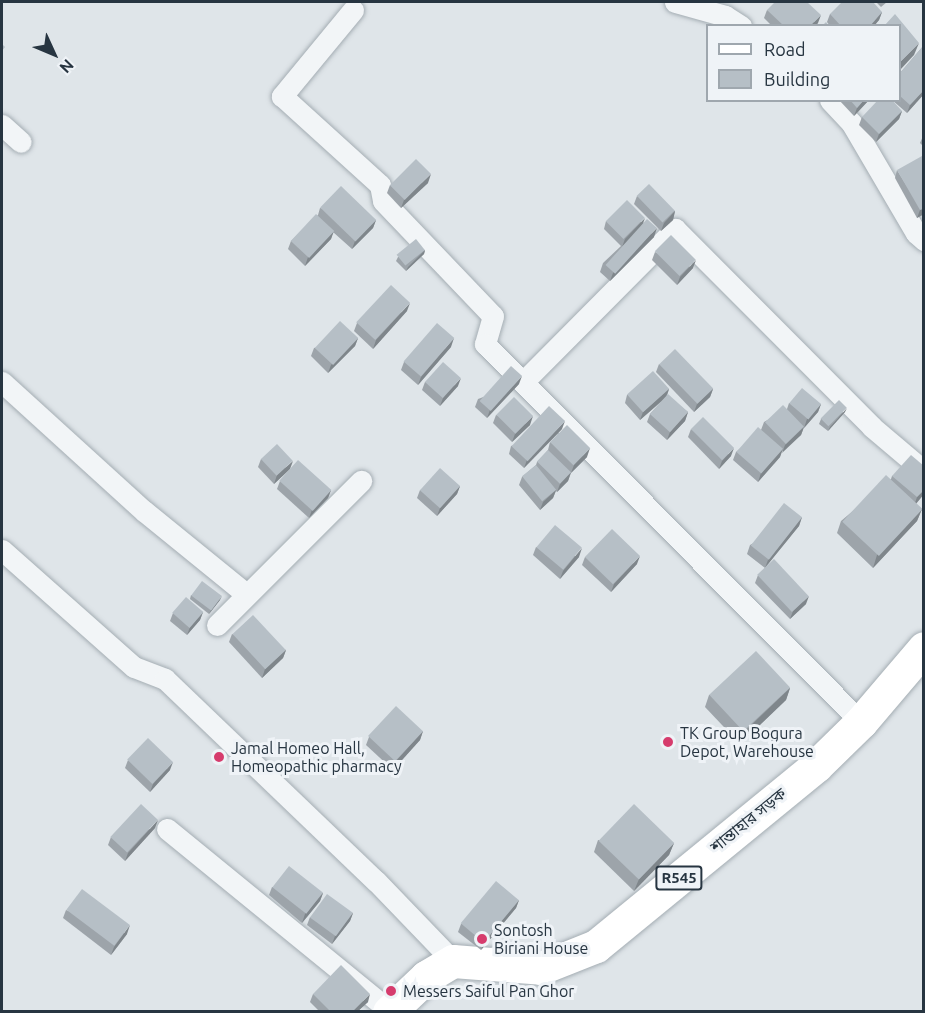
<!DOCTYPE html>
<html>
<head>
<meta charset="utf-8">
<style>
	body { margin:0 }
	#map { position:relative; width:925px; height:1013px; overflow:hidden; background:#dfe5e9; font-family:Ubuntu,"Noto Sans Bengali",sans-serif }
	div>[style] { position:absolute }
	.roads { filter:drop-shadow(0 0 2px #a4adb3) drop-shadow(0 0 2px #a4adb3) }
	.minor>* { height:21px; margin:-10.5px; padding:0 10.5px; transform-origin:10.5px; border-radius:10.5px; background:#f2f5f7 }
	.primary>* { height:33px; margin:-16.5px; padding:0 16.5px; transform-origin:16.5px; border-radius:16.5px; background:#fff }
	.wall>* { inset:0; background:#9da4aa }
	.shaded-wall>* { inset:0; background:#7f868b }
	.building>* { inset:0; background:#b6bfc6; transform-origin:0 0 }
	.dots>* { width:16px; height:16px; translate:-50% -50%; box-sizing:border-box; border:3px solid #eff3f7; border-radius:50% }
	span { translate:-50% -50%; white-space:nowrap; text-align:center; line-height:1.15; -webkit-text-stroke:6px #eff3f7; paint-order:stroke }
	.shield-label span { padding:2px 4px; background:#eff3f7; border:2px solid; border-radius:4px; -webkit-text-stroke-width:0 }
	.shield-label { font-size:15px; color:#273541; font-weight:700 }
	.poi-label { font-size:16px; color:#273541 }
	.left { translate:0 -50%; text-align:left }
	.street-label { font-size:16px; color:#273541 }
	.frame { position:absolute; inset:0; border:3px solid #273541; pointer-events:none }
	.legend { position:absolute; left:706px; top:24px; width:195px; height:78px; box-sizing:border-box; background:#eff3f7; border:2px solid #9fa7ae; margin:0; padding:8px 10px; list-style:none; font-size:18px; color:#273541 }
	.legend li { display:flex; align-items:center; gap:12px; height:30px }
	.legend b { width:30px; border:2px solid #9fa7ae }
	.north { position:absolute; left:24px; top:24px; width:60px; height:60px; -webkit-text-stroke:4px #eff3f7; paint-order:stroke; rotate:134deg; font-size:16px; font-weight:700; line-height:24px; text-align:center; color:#273541 }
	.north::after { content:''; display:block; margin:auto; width:21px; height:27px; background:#273541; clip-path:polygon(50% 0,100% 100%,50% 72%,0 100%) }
</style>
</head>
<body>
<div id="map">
	<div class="roads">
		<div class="minor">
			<div style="left:675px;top:2px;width:52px;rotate:15.6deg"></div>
			<div style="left:725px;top:16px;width:19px;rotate:32deg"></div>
			<div style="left:353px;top:10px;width:112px;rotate:129.5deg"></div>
			<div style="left:282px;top:96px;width:132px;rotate:42.2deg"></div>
			<div style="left:380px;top:185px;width:16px;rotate:79deg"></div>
			<div style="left:383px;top:201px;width:159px;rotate:46.3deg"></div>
			<div style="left:493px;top:316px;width:29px;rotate:106deg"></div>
			<div style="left:485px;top:344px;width:533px;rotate:45.15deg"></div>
			<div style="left:830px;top:100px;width:33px;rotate:47deg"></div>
			<div style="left:852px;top:124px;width:126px;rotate:59.6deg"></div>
			<div style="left:916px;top:233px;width:11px;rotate:41deg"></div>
			<div style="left:2px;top:125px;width:25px;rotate:42deg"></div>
			<div style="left:2px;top:382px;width:192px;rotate:42.3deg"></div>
			<div style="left:144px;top:511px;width:132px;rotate:39.1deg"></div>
			<div style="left:523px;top:382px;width:216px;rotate:-45.2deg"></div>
			<div style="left:675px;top:229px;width:279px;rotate:45.1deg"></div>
			<div style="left:872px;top:427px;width:68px;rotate:40.2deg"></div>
			<div style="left:2px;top:550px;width:176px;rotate:41.6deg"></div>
			<div style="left:134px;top:667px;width:33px;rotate:21deg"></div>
			<div style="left:165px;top:679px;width:292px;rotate:43.8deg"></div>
			<div style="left:376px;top:881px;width:111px;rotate:46.1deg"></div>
			<div style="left:217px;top:625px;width:204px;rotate:-45deg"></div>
			<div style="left:167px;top:829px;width:288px;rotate:39.2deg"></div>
		</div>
		<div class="primary">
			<div style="left:389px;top:1012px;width:51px;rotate:-43.4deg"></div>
			<div style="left:426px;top:977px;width:31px;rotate:-31deg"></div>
			<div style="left:453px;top:961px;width:88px;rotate:4.5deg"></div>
			<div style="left:541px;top:968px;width:59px;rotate:-21.8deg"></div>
			<div style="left:596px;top:946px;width:284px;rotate:-39.3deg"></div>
			<div style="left:816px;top:766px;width:63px;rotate:-44.4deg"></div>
			<div style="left:861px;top:722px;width:97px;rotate:-49.6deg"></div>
		</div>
	</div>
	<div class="wall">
		<div style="clip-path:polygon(876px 2px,887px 2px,881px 7px)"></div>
		<div style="clip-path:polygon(767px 10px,818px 23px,815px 26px,772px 26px,764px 18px)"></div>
		<div style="clip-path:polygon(882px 12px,879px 20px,874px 26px,830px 26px,827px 22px,830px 14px)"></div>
		<div style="clip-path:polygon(924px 45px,924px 94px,907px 113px,892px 100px,900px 100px,900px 73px)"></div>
		<div style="clip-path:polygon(839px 100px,869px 100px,854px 116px)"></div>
		<div style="clip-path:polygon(902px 111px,899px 119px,876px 142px,859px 125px,862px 117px)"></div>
		<div style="clip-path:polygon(924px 134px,924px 147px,920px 143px)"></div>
		<div style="clip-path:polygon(897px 170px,924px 214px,917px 218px,895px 178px)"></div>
		<div style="clip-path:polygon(428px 183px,401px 208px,387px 193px,390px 185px)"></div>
		<div style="clip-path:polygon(637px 196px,675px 211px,673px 220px,661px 231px,634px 204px)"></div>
		<div style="clip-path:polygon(320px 208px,376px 220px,373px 228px,352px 249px,333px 232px,331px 239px,305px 266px,288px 249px,291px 241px,318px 215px)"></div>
		<div style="clip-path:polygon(606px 221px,643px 222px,654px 237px,610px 281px,600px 272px,603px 263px,621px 246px,604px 229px)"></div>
		<div style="clip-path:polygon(425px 250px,424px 254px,406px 271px,396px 261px,398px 257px)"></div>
		<div style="clip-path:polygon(655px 252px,693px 268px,677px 285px,652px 260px)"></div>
		<div style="clip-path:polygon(407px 311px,373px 349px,354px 331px,357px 323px)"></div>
		<div style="clip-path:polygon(358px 338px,355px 346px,328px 373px,311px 356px,314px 348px)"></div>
		<div style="clip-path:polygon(451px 347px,418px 385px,401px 370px,404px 362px)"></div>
		<div style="clip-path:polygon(659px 364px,713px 389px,710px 397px,694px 412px,656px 372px)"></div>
		<div style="clip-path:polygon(425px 382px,458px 386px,440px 406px,422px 390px)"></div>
		<div style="clip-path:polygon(519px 384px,487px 418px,475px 407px,478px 399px)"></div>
		<div style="clip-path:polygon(669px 389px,667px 396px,688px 412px,685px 421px,667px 440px,647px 422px,650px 414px,662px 401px,640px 420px,625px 403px,627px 395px)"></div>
		<div style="clip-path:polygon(789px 403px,821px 404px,818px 412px,804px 428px,803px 426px,804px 427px,801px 435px,781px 452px,780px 457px,758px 482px,733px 460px,736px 452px,761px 430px,764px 422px,787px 409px)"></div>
		<div style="clip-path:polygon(845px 412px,828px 431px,819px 424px,821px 419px)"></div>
		<div style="clip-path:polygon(496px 415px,530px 425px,512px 442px,493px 423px)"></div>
		<div style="clip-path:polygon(562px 429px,524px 468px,509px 454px,511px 446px)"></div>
		<div style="clip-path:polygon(691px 429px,731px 456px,719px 469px,688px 437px)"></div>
		<div style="clip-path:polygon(550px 442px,587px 457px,571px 473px,568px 481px,557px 492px,556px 491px,553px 498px,540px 510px,519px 485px,522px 477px,536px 465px,537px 462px,548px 450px)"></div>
		<div style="clip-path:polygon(261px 459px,290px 469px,274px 484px,258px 467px)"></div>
		<div style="clip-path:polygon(924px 466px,924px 494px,916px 504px,922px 509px,917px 521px,873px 568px,837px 533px,841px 521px,891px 479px,892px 476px)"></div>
		<div style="clip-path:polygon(280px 481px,331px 490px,328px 498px,309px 518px,277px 489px)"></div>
		<div style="clip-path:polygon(460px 486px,457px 494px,437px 516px,417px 498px,420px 490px)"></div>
		<div style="clip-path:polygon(802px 517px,799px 526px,766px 566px,806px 604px,790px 619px,755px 583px,758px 575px,765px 568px,747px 554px,750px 545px)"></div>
		<div style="clip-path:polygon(536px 547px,579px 557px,560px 579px,533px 555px)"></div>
		<div style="clip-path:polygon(585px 557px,637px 564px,611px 592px,582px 565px)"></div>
		<div style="clip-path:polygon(191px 595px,220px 600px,209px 614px,190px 599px)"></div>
		<div style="clip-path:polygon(203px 612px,200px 620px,187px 635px,170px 621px,173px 613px)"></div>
		<div style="clip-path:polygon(232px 634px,286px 650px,283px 658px,262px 678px,229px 642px)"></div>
		<div style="clip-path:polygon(790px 688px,786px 700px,740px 744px,705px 707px,709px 695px)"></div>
		<div style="clip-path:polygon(423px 731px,420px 740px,393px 770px,366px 745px,369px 737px)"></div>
		<div style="clip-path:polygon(128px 760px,170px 770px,150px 792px,125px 768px)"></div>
		<div style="clip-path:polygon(155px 828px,125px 861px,108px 845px,111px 837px)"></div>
		<div style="clip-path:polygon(598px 840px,674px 843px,669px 855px,634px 891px,594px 852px)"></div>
		<div style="clip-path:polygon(272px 887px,323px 893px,320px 901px,302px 923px,269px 895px)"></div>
		<div style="clip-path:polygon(519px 900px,516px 908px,481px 950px,458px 932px,461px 924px)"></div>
		<div style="clip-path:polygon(66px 910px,127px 934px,111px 955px,63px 918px)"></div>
		<div style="clip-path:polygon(353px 913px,350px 921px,332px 944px,307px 925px,310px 917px)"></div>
		<div style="clip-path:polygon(313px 994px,368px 1002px,358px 1011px,319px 1011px,310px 1002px)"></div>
	</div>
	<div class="shaded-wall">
		<div style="clip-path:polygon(882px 12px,879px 20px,874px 26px,870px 26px)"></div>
		<div style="clip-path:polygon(821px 15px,818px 23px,815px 26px,810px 26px)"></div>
		<div style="clip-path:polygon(919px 43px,914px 55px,900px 70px,900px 62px)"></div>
		<div style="clip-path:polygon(924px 90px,924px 94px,907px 113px,910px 105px)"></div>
		<div style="clip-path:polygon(864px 100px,869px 100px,854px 116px,857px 108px)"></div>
		<div style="clip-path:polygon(902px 111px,899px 119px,876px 142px,879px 134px)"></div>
		<div style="clip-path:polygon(431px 174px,428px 183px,401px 208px,404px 200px)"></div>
		<div style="clip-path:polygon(924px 208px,924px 214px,917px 218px,920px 210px)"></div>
		<div style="clip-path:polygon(675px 211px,673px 220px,661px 231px,664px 223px)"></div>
		<div style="clip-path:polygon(645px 218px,642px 226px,622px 247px,625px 239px)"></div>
		<div style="clip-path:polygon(376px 220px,373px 228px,352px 249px,355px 241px)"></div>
		<div style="clip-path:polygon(657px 228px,654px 237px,610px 281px,613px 273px)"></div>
		<div style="clip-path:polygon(334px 231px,331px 239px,305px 266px,308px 257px)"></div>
		<div style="clip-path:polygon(425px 250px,424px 254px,406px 271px,408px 267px)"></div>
		<div style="clip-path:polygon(696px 260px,693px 268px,677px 285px,680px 277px)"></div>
		<div style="clip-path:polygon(410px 303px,407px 311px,373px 349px,376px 340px)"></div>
		<div style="clip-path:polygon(358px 338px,355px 346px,328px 373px,331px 365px)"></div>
		<div style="clip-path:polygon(454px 338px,451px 347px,418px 385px,421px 377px)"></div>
		<div style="clip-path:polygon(522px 376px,519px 384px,487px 418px,490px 410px)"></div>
		<div style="clip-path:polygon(461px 378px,458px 386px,440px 406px,443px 398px)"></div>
		<div style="clip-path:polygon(669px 389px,666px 397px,640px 420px,643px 412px)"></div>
		<div style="clip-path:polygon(713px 389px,710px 397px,694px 412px,697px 404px)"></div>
		<div style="clip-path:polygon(821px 404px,818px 412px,804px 428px,807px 419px)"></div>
		<div style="clip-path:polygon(847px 408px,845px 412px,828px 431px,830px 427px)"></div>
		<div style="clip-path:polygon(688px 412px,685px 421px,667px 440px,670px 432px)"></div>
		<div style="clip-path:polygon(533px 416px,530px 425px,512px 442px,515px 434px)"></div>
		<div style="clip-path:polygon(565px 421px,562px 429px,524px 468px,527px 460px)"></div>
		<div style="clip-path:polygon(804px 427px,801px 435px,782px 453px,785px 445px)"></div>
		<div style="clip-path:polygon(590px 448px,587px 457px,571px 473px,574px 465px)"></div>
		<div style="clip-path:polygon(734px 448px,731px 456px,719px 469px,722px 461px)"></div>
		<div style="clip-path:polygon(783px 449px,780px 457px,758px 482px,761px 473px)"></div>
		<div style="clip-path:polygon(293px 461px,290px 469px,274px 484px,277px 475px)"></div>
		<div style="clip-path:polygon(571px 472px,568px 481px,557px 492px,560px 484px)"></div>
		<div style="clip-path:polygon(460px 486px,457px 494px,437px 516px,440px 508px)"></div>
		<div style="clip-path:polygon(331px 490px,328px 498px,309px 518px,312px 510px)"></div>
		<div style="clip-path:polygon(556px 490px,553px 498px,540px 510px,543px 502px)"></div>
		<div style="clip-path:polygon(924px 490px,924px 494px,914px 506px,917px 497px)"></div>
		<div style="clip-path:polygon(922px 509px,917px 521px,873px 568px,877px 555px)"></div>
		<div style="clip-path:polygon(802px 517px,799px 526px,765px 568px,768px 560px)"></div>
		<div style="clip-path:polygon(582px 548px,579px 557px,560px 579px,563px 571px)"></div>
		<div style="clip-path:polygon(640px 556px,637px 564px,611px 592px,614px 584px)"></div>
		<div style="clip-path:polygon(222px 596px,220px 600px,209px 614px,211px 610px)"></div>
		<div style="clip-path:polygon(809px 596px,806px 604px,790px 619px,793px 611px)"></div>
		<div style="clip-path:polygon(203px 612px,200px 620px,187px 635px,190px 627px)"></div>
		<div style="clip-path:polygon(286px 650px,283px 658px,262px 678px,265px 669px)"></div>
		<div style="clip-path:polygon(790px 688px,786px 700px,740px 744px,744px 732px)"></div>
		<div style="clip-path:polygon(423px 731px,420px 740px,393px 770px,396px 761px)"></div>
		<div style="clip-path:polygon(173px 762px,170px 770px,150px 792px,153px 784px)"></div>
		<div style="clip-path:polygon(158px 820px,155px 828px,125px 861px,128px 853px)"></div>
		<div style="clip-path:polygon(674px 843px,669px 855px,634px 891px,639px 879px)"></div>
		<div style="clip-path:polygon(323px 893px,320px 901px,302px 923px,305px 914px)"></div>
		<div style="clip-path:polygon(519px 900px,516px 908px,481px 950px,484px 942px)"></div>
		<div style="clip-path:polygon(353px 913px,350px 921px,332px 944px,335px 936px)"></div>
		<div style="clip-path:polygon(130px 925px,127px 934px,111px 955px,114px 947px)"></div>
		<div style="clip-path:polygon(370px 994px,368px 1002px,358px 1011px,353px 1011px)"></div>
	</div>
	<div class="building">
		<div style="clip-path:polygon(775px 2px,807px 2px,821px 15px,810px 26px,784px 26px,767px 10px)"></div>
		<div style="clip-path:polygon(842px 2px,873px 2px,882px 12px,870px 26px,841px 26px,830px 14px)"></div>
		<div style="clip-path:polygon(895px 14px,919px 43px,900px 62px,900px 26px,884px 26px)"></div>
		<div style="clip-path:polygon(826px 22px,829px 26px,822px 26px)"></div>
		<div style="clip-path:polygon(2px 44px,5px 47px,2px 51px)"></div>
		<div style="clip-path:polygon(924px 45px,924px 90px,910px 105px,900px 96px,900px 73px)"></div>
		<div style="clip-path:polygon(850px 100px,864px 100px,857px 108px)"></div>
		<div style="clip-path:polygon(878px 100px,892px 100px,902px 111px,879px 134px,862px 117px)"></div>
		<div style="clip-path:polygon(922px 156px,924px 159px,924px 208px,920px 210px,897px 170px)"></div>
		<div style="left:416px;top:159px;width:21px;height:37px;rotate:45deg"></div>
		<div style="left:649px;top:184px;width:37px;height:17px;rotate:46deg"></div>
		<div style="left:341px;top:186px;width:49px;height:30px;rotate:44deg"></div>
		<div style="left:627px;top:200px;width:25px;height:30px;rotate:45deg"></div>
		<div style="left:316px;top:214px;width:25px;height:37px;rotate:43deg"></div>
		<div style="left:647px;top:219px;width:13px;height:62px;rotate:42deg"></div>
		<div style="left:671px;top:235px;width:35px;height:23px;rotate:45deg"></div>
		<div style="left:416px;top:239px;width:14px;height:25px;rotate:51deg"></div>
		<div style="left:391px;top:285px;width:26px;height:51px;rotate:43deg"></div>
		<div style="left:340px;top:321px;width:25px;height:37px;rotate:43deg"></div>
		<div style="left:437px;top:323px;width:23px;height:51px;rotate:41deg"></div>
		<div style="left:675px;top:349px;width:55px;height:22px;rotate:46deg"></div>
		<div style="left:443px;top:362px;width:24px;height:27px;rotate:42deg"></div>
		<div style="left:511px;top:366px;width:15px;height:47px;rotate:42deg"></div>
		<div style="left:653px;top:371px;width:24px;height:35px;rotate:48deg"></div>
		<div style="left:802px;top:388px;width:25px;height:20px;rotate:40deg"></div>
		<div style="left:668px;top:394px;width:27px;height:27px;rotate:42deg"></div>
		<div style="left:514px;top:397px;width:27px;height:25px;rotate:45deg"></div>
		<div style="left:839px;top:400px;width:11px;height:26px;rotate:45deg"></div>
		<div style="left:783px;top:405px;width:30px;height:25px;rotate:46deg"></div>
		<div style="left:549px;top:406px;width:22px;height:55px;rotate:43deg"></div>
		<div style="left:703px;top:417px;width:44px;height:17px;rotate:45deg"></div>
		<div style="left:567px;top:425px;width:33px;height:24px;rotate:45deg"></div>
		<div style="left:758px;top:427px;width:33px;height:33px;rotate:41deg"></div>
		<div style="left:277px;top:444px;width:23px;height:22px;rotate:47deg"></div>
		<div style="left:548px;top:450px;width:32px;height:16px;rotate:44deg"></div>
		<div style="clip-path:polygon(911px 455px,924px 466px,924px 490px,917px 497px,892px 476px)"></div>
		<div style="left:298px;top:460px;width:45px;height:28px;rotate:42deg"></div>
		<div style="left:536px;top:465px;width:32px;height:18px;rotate:51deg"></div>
		<div style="left:440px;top:468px;width:27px;height:30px;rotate:42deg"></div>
		<div style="left:886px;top:475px;width:50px;height:64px;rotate:43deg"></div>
		<div style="left:784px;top:503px;width:23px;height:54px;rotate:38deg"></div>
		<div style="left:555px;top:525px;width:35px;height:29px;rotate:40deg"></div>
		<div style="left:612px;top:529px;width:39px;height:39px;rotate:44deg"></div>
		<div style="left:774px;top:559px;width:51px;height:23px;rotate:47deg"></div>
		<div style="left:202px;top:581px;width:25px;height:18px;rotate:37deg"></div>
		<div style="left:186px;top:597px;width:23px;height:21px;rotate:41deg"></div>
		<div style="left:253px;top:615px;width:48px;height:28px;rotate:47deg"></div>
		<div style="left:756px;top:651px;width:50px;height:64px;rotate:47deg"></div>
		<div style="left:396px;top:706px;width:37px;height:41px;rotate:43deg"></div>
		<div style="left:148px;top:738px;width:35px;height:30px;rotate:44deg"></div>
		<div style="left:141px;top:804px;width:23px;height:45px;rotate:43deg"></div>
		<div style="left:634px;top:804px;width:56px;height:51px;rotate:44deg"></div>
		<div style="left:289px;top:866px;width:43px;height:27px;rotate:38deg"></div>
		<div style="left:496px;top:881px;width:30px;height:55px;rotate:40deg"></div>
		<div style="left:82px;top:889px;width:60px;height:26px;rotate:37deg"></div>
		<div style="left:327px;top:894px;width:32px;height:29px;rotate:36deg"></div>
		<div style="clip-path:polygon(341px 965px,370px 994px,353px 1011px,330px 1011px,313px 994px)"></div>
	</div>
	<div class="dots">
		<div style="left:668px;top:742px;background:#d63c6d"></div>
		<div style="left:219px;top:757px;background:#d63c6d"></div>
		<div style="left:482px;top:939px;background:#d63c6d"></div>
		<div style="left:391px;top:991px;background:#d63c6d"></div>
	</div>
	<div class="shield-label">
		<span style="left:679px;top:878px">R545</span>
	</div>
	<div class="poi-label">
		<span class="left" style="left:680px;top:742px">TK Group Bogura<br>Depot, Warehouse</span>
		<span class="left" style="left:231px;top:757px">Jamal Homeo Hall,<br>Homeopathic pharmacy</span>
		<span class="left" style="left:494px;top:939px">Sontosh<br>Biriani House</span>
		<span class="left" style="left:403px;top:991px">Messers Saiful Pan Ghor</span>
	</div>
	<div class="street-label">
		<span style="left:748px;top:820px;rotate:-39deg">শান্তাহার সড়ক</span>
	</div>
	<div class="frame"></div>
	<ul class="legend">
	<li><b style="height:8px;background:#fff"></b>Road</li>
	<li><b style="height:16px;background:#b6bfc6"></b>Building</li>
	</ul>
	<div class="north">N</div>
</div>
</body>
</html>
